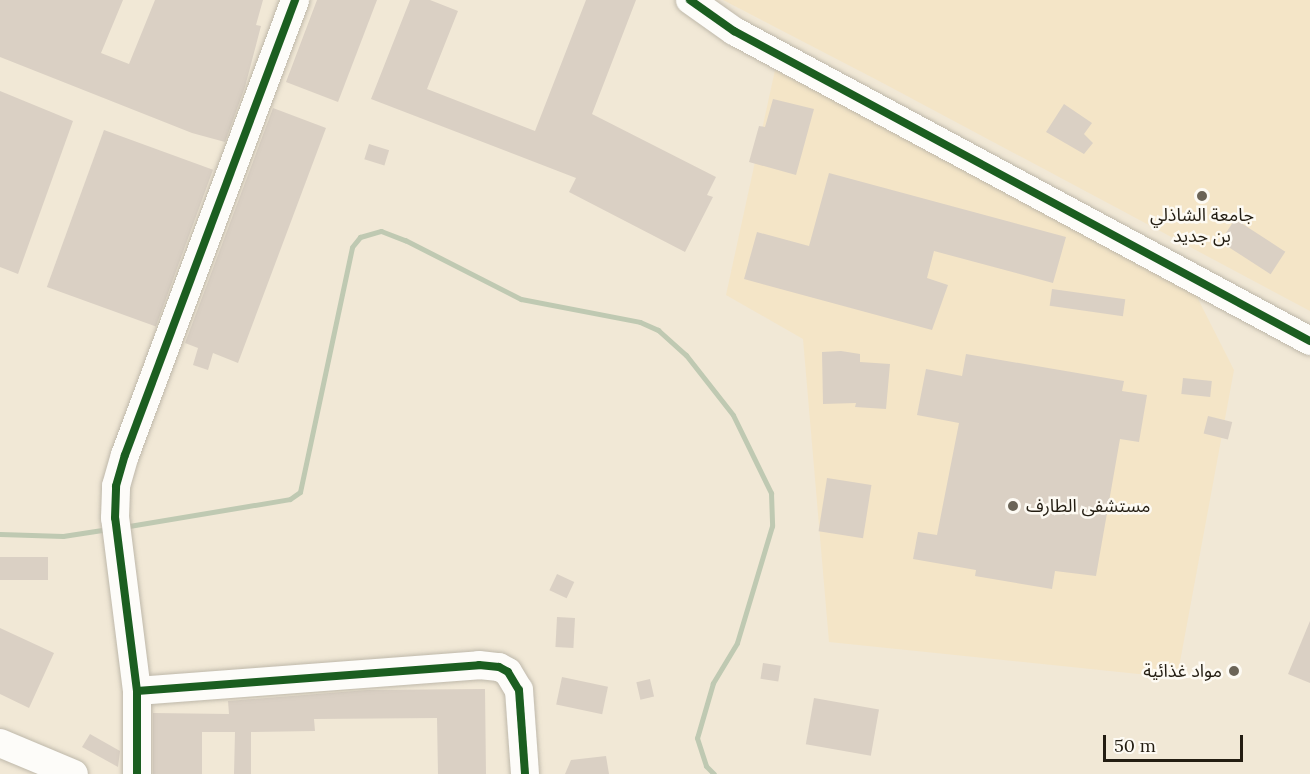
<!DOCTYPE html>
<html>
<head>
<meta charset="utf-8">
<style>
	body { margin:0 }
	#map { position:relative; width:1310px; height:774px; overflow:hidden; background:#f1e8d6; font-family:Lora,"Noto Sans Arabic",serif }
	div>[style] { position:absolute }
	.built>* { inset:0; background:#f4e5c7 }
	.stream>* { height:5px; margin:-2.5px; padding:0 2.5px; transform-origin:2.5px; border-radius:2.5px; background:#bfc9b2 }
	.building>* { inset:0; background:#dad0c4; transform-origin:0 0 }
	.roads { filter:drop-shadow(0 0 2px #beb8aa) drop-shadow(0 0 2px #beb8aa) }
	.minor>* { height:28px; margin:-14px; padding:0 14px; transform-origin:14px; border-radius:14px; background:#fdfcf9 }
	.cycleway>* { height:8px; margin:-4px; padding:0 4px; transform-origin:4px; border-radius:4px; background:#1b5e20 }
	.dots>* { width:16px; height:16px; translate:-50% -50%; box-sizing:border-box; border:3px solid #fdfaf3; border-radius:50% }
	span { translate:-50% -50%; white-space:nowrap; text-align:center; line-height:1.15; -webkit-text-stroke:5px #fdfaf3; paint-order:stroke }
	.poi-label { font-size:18px; color:#231d12 }
	.left { translate:0 -50%; text-align:left }
	.right { translate:-100% -50%; text-align:right }
	.scale { position:absolute; left:1103px; top:735px; width:140px; height:27px; box-sizing:border-box; border:3px solid #231d12; border-top:0; padding-left:8px; font-size:18px; line-height:21px; white-space:nowrap; color:#231d12; -webkit-text-stroke:4px #fdfaf3; paint-order:stroke }
</style>
</head>
<body>
<div id="map">
	<div class="built">
		<div style="clip-path:polygon(723px 0,1310px 0,1310px 311px,879px 81px)"></div>
		<div style="clip-path:polygon(775px 70px,1191px 285px,1234px 370px,1177px 678px,829px 642px,803px 339px,726px 295px)"></div>
	</div>
	<div class="stream">
		<div style="left:123px;top:527px;width:169px;rotate:-9.5deg"></div>
		<div style="left:290px;top:499px;width:12px;rotate:-35deg"></div>
		<div style="left:300px;top:492px;width:250px;rotate:-78deg"></div>
		<div style="left:352px;top:247px;width:13px;rotate:-51deg"></div>
		<div style="left:360px;top:237px;width:22px;rotate:-16deg"></div>
		<div style="left:381px;top:231px;width:26px;rotate:21deg"></div>
		<div style="left:405px;top:240px;width:130px;rotate:27deg"></div>
		<div style="left:521px;top:299px;width:121px;rotate:10.9deg"></div>
		<div style="left:640px;top:322px;width:20px;rotate:24deg"></div>
		<div style="left:658px;top:330px;width:38px;rotate:42deg"></div>
		<div style="left:686px;top:355px;width:76px;rotate:51.9deg"></div>
		<div style="left:733px;top:415px;width:87px;rotate:64deg"></div>
		<div style="left:771px;top:493px;width:33px;rotate:88deg"></div>
		<div style="left:772px;top:526px;width:122px;rotate:106.7deg"></div>
		<div style="left:737px;top:643px;width:47px;rotate:121deg"></div>
		<div style="left:713px;top:683px;width:57px;rotate:106.2deg"></div>
		<div style="left:697px;top:738px;width:29px;rotate:72deg"></div>
		<div style="left:706px;top:766px;width:11px;rotate:45deg"></div>
		<div style="left:0;top:534px;width:63px;rotate:1.8deg"></div>
		<div style="left:63px;top:536px;width:46px;rotate:-8.8deg"></div>
	</div>
	<div class="building">
		<div style="clip-path:polygon(0 0,123px 0,101px 53px,129px 64px,155px 0,263px 0,256px 25px,261px 26px,245px 87px,225px 142px,192px 133px,0 57px)"></div>
		<div style="clip-path:polygon(317px 0,377px 0,338px 102px,286px 82px)"></div>
		<div style="clip-path:polygon(410px 0,430px 0,458px 11px,427px 89px,535px 131px,586px 0,636px 0,592px 114px,716px 177px,707px 195px,713px 197px,685px 252px,569px 192px,576px 178px,371px 99px)"></div>
		<div style="clip-path:polygon(0 91px,73px 121px,18px 274px,0 267px)"></div>
		<div style="clip-path:polygon(773px 99px,814px 109px,796px 175px,749px 162px,759px 126px,765px 127px)"></div>
		<div style="clip-path:polygon(1064px 104px,1092px 123px,1084px 134px,1093px 143px,1084px 154px,1046px 132px)"></div>
		<div style="clip-path:polygon(273px 108px,326px 128px,238px 363px,213px 353px,208px 370px,193px 365px,198px 348px,185px 343px)"></div>
		<div style="left:104px;top:130px;width:116px;height:167px;rotate:20deg"></div>
		<div style="left:369px;top:144px;width:21px;height:16px;rotate:17deg"></div>
		<div style="clip-path:polygon(829px 173px,1066px 237px,1053px 283px,934px 251px,927px 278px,948px 285px,932px 330px,744px 279px,757px 232px,809px 246px)"></div>
		<div style="left:1235px;top:219px;width:60px;height:27px;rotate:33deg"></div>
		<div style="left:1052px;top:289px;width:74px;height:17px;rotate:8deg"></div>
		<div style="clip-path:polygon(841px 351px,860px 354px,860px 362px,890px 364px,886px 409px,855px 407px,856px 403px,823px 404px,822px 352px)"></div>
		<div style="clip-path:polygon(966px 354px,1124px 381px,1122px 391px,1147px 395px,1139px 442px,1120px 439px,1096px 576px,1055px 571px,1052px 589px,975px 576px,976px 570px,913px 559px,918px 532px,937px 535px,959px 423px,917px 415px,926px 369px,962px 376px)"></div>
		<div style="left:1183px;top:378px;width:29px;height:16px;rotate:6deg"></div>
		<div style="left:1208px;top:416px;width:25px;height:18px;rotate:14deg"></div>
		<div style="left:827px;top:478px;width:45px;height:54px;rotate:9deg"></div>
		<div style="left:48px;top:557px;width:23px;height:48px;rotate:90deg"></div>
		<div style="left:557px;top:574px;width:19px;height:18px;rotate:25deg"></div>
		<div style="left:557px;top:617px;width:18px;height:30px;rotate:3deg"></div>
		<div style="clip-path:polygon(1310px 621px,1310px 683px,1288px 674px)"></div>
		<div style="clip-path:polygon(0 628px,54px 653px,29px 708px,0 694px)"></div>
		<div style="left:763px;top:663px;width:18px;height:16px;rotate:9deg"></div>
		<div style="left:562px;top:677px;width:47px;height:28px;rotate:12deg"></div>
		<div style="left:650px;top:679px;width:18px;height:14px;rotate:77deg"></div>
		<div style="clip-path:polygon(485px 689px,486px 774px,438px 774px,437px 718px,314px 719px,315px 731px,251px 732px,251px 774px,234px 774px,235px 732px,202px 732px,202px 774px,153px 774px,153px 713px,229px 714px,228px 701px,367px 690px)"></div>
		<div style="left:814px;top:698px;width:66px;height:47px;rotate:10deg"></div>
		<div style="clip-path:polygon(90px 734px,120px 751px,118px 767px,82px 747px)"></div>
		<div style="clip-path:polygon(606px 756px,609px 774px,565px 774px,571px 760px)"></div>
	</div>
	<div class="roads">
		<div class="minor">
			<div style="left:690px;top:0;width:54px;rotate:35.2deg"></div>
			<div style="left:734px;top:31px;width:654px;rotate:28.29deg"></div>
			<div style="left:137px;top:691px;width:343px;rotate:-4.3deg"></div>
			<div style="left:479px;top:665px;width:20px;rotate:6deg"></div>
			<div style="left:499px;top:667px;width:10px;rotate:29deg"></div>
			<div style="left:508px;top:672px;width:21px;rotate:59deg"></div>
			<div style="left:519px;top:690px;width:84px;rotate:85.9deg"></div>
			<div style="left:0;top:743px;width:80px;rotate:22.7deg"></div>
			<div style="left:137px;top:774px;width:83px;rotate:-90deg"></div>
			<div style="left:137px;top:691px;width:174px;rotate:-97.2deg"></div>
			<div style="left:115px;top:518px;width:32px;rotate:-88deg"></div>
			<div style="left:116px;top:486px;width:32px;rotate:-74deg"></div>
			<div style="left:125px;top:455px;width:486px;rotate:-69.5deg"></div>
		</div>
	</div>
	<div class="cycleway">
		<div style="left:690px;top:0;width:54px;rotate:35.2deg"></div>
		<div style="left:734px;top:31px;width:654px;rotate:28.29deg"></div>
		<div style="left:137px;top:691px;width:343px;rotate:-4.3deg"></div>
		<div style="left:479px;top:665px;width:20px;rotate:6deg"></div>
		<div style="left:499px;top:667px;width:10px;rotate:29deg"></div>
		<div style="left:508px;top:672px;width:21px;rotate:59deg"></div>
		<div style="left:519px;top:690px;width:84px;rotate:85.9deg"></div>
		<div style="left:137px;top:774px;width:83px;rotate:-90deg"></div>
		<div style="left:137px;top:691px;width:174px;rotate:-97.2deg"></div>
		<div style="left:115px;top:518px;width:32px;rotate:-88deg"></div>
		<div style="left:116px;top:486px;width:32px;rotate:-74deg"></div>
		<div style="left:125px;top:455px;width:486px;rotate:-69.5deg"></div>
	</div>
	<div class="dots">
		<div style="left:1202px;top:196px;background:#6b6457"></div>
		<div style="left:1013px;top:506px;background:#6b6457"></div>
		<div style="left:1234px;top:671px;background:#6b6457"></div>
	</div>
	<div class="poi-label">
		<span style="left:1202px;top:226px">جامعة الشاذلي<br>بن جديد</span>
		<span class="left" style="left:1026px;top:506px">مستشفى الطارف</span>
		<span class="right" style="left:1222px;top:671px">مواد غذائية</span>
	</div>
	<div class="scale">50 m</div>
</div>
</body>
</html>
